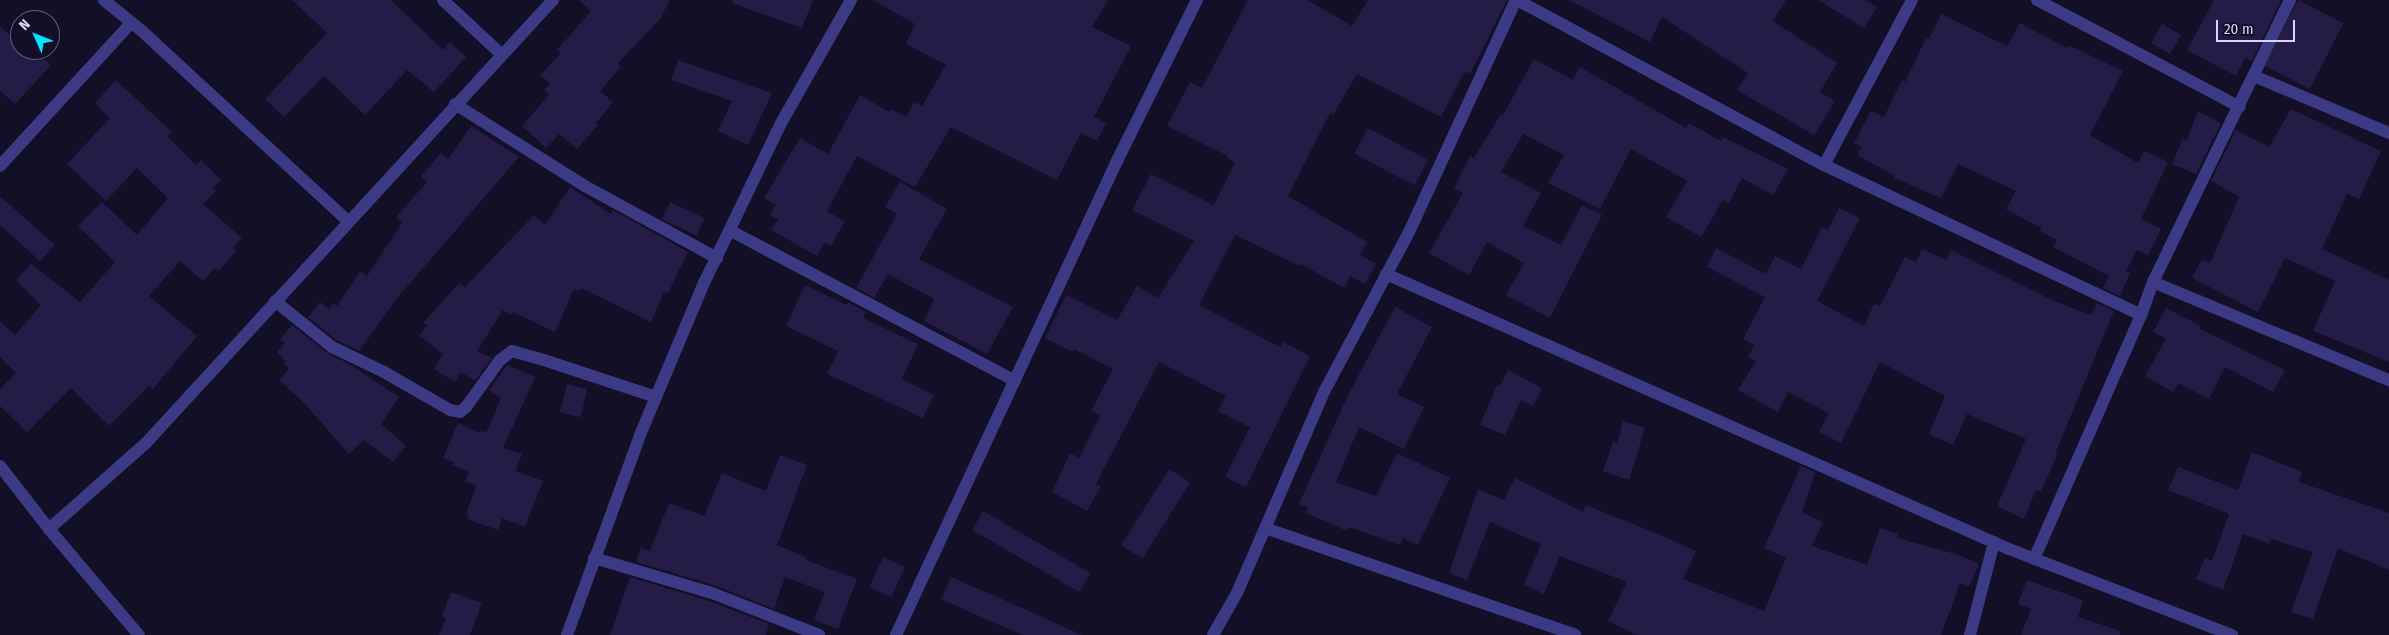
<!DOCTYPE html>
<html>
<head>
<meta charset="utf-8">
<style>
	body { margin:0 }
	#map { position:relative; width:2389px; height:635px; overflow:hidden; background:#130f26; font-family:"Fira Sans Condensed",sans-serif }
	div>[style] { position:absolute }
	.building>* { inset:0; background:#241b47; transform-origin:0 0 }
	.minor>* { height:12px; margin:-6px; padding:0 6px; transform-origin:6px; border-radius:6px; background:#3d3a85 }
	span { translate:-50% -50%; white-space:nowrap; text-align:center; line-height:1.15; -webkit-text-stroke:4px #130f26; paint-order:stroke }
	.north { position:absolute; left:10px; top:10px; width:50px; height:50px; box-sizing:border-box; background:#130f26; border:1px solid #625e7d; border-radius:50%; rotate:314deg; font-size:14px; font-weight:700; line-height:20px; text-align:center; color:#d9d4ff }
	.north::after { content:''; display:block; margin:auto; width:18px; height:22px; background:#00e5ff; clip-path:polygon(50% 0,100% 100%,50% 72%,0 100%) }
	.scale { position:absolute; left:2216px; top:20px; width:79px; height:22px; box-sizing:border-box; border:2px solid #d9d4ff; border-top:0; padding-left:6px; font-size:15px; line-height:18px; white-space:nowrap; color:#d9d4ff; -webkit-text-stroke:4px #130f26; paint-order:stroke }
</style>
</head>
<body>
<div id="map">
	<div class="building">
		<div style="clip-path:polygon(292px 0,391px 0,443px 50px,450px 42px,466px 57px,434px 92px,407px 70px,365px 115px,324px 76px,284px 117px,265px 99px,327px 33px)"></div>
		<div style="clip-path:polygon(579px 0,670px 0,660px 19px,618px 63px,621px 67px,600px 91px,613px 102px,596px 123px,598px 125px,577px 149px,559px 134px,546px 148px,522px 126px,549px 95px,544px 90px,550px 83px,540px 75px,561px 53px,557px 50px,591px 11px)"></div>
		<div style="clip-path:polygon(733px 0,813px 0,802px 28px,732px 3px)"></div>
		<div style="clip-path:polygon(873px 0,1108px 0,1092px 27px,1131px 46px,1094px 117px,1106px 123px,1097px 141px,1081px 133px,1057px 180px,951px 127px,915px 187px,857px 156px,827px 211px,845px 221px,831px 246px,824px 243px,817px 256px,771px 230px,778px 219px,770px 215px,776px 205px,764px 198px,800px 138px,828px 154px,860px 95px,889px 112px,891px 109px,906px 117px,914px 102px,922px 106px,946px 65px,906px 44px,915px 24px)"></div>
		<div style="clip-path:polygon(1248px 0,1307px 0,1352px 26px,1368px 0,1507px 0,1470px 74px,1465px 71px,1441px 117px,1357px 74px,1333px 115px,1330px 113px,1288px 196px,1367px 242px,1360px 255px,1376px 264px,1365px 284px,1350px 276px,1344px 288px,1301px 264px,1300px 266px,1235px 235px,1199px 305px,1280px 347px,1283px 342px,1310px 356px,1246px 487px,1225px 477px,1250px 427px,1218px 411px,1226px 396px,1159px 362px,1096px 484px,1101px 486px,1087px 511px,1052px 492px,1070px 453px,1079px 458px,1100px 416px,1091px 411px,1113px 369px,1074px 349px,1072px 352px,1045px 338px,1066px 295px,1117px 320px,1137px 286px,1158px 298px,1194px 241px,1132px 210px,1151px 174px,1214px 205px,1235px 162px,1227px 158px,1228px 156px,1167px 126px,1190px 82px,1202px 88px)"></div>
		<div style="clip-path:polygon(1569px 0,1786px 0,1773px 21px,1837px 63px,1820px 92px,1835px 101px,1814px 135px,1737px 90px,1748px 73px,1662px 17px,1650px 42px)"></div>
		<div style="clip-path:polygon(1818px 0,1865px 0,1877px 7px,1864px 28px)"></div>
		<div style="clip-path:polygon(2214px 0,2281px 0,2252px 61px,2245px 58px,2236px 76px,2187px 50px)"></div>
		<div style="left:2298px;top:0;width:51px;height:74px;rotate:27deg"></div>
		<div style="clip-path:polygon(1941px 14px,2007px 46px,2020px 23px,2067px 48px,2068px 45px,2123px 71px,2090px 135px,2138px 163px,2144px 151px,2168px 162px,2141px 219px,2161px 229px,2148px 255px,2137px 250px,2126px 271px,2130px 273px,2120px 296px,2103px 288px,2109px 276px,2053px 247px,2057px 240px,2040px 231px,2041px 228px,2006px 209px,2016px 191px,1958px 164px,1941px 198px,1894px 178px,1895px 176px,1857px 155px,1862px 147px,1854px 143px,1871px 111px,1884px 117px,1902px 80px,1905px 82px,1926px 38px,1929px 39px)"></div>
		<div style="left:2162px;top:24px;width:22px;height:22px;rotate:30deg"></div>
		<div style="clip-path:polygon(0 26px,20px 45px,20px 50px,35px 50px,51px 65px,15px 104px,0 91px)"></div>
		<div style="clip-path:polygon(1534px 59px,1573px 80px,1580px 67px,1686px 128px,1689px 123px,1721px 141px,1723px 137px,1788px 169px,1773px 195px,1742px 178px,1729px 203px,1723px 200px,1701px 237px,1666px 217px,1687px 181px,1631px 149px,1600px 209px,1548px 183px,1564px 155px,1523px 134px,1501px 172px,1541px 193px,1523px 226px,1561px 245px,1582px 205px,1602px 215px,1550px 318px,1506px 295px,1524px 263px,1487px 242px,1469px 275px,1429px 253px,1463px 193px,1454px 188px,1470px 156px,1474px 158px,1501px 114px,1503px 115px)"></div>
		<div style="clip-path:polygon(678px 60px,772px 93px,748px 145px,718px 131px,732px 101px,671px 80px)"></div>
		<div style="clip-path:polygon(116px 80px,172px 132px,167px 136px,196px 165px,201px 160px,221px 180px,213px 188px,216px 191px,203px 204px,242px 238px,233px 248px,236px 251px,219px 271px,215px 268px,203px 281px,180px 261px,149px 296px,197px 336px,153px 389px,149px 386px,109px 426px,71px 388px,27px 432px,0 406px,0 389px,16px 373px,0 357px,0 321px,15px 335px,41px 305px,16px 280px,31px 264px,80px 302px,115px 262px,78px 226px,102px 202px,137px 235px,168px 198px,137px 168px,106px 201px,67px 164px,110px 118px,95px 103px)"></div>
		<div style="clip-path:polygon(2291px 109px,2381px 151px,2359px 199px,2347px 194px,2322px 249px,2389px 280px,2389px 362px,2313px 331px,2335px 281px,2285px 258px,2258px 312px,2192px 278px,2202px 259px,2210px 263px,2239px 197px,2211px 181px,2236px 130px,2269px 147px)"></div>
		<div style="clip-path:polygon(2198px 111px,2221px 123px,2196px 174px,2172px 164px,2183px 138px,2187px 140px)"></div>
		<div style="clip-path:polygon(471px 126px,519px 157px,398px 297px,359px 351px,336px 340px,308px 317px,320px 302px,329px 309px,333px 303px,337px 306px,360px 271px,367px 276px,402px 223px,396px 217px,427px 182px,421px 176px,441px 153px,448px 159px)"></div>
		<div style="left:1368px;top:128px;width:68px;height:29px;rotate:28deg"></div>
		<div style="clip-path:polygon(900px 182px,947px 209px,919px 259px,1013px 307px,987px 354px,924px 321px,934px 299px,888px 274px,874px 298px,856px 288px,897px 214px,885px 207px)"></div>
		<div style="clip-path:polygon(570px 187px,611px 214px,613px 210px,688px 252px,668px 293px,664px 292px,651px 322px,581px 288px,580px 291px,574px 289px,555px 332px,513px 312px,510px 315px,503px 310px,477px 351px,492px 358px,475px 381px,461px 372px,455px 382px,434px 369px,443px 354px,419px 336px,427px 325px,423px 323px,459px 283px,465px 287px,534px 215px,545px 225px)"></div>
		<div style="clip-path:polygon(0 196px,55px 245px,40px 261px,0 225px)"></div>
		<div style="left:670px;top:202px;width:38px;height:19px;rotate:25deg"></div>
		<div style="clip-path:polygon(1839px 208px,1860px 218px,1817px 301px,1864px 326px,1874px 304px,1880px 306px,1905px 257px,1916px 262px,1922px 249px,1946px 260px,1951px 250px,2054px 301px,2091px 315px,2097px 303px,2114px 311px,2055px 454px,2057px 455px,2041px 492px,2036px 490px,2024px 519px,1997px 506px,2026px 439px,1967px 414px,1953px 445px,1929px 434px,1945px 396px,1880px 362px,1841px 443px,1819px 432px,1829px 413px,1788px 392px,1778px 412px,1738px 390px,1756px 361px,1748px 357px,1754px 345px,1743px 339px,1765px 297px,1707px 267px,1716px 248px,1766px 274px,1775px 256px,1801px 269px,1822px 227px,1828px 230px)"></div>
		<div style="clip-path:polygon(805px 285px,847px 305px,848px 302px,866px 312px,863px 318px,918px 344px,902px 379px,934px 395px,923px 418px,827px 374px,838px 351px,786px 326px)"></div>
		<div style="clip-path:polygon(1395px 307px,1432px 327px,1397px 394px,1424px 407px,1404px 449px,1359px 427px,1336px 482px,1376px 496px,1397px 453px,1450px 478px,1418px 545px,1403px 538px,1400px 545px,1349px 527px,1347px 531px,1306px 513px,1308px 508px,1299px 504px,1348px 395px)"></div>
		<div style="clip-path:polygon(2166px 308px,2201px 326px,2200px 329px,2285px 370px,2273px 392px,2225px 367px,2209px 399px,2178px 383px,2173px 392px,2145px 376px,2166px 339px,2153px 332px)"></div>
		<div style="clip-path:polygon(292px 325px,327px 353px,349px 364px,399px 397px,381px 424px,406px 446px,393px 462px,364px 440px,349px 454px,305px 404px,279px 380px,289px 369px,284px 364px,286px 362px,277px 352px,285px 343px,280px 339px)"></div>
		<div style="clip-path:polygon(507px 365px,535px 377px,503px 448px,522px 454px,516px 471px,543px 481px,525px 527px,502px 518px,498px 530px,467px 519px,469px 515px,466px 514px,476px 486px,465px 481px,469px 472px,453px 465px,454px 462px,443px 458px,458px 423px,480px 433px,481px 430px,486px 433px,501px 398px,489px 390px)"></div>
		<div style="clip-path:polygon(1508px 370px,1542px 388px,1533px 406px,1521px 400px,1505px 435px,1480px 425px,1497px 385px,1500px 386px)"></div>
		<div style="left:567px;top:384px;width:21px;height:29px;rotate:14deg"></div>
		<div style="clip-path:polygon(1623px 421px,1645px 428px,1629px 480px,1603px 471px,1613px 442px,1617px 443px)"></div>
		<div style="clip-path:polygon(2252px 452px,2302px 472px,2299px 482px,2389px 513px,2389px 570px,2338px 548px,2313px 619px,2291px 612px,2313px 552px,2271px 539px,2269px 544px,2243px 534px,2223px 590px,2196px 579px,2205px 558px,2212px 561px,2229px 514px,2168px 490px,2178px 467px,2238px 490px)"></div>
		<div style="clip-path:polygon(780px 455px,807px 465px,777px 545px,807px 558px,806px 560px,857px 579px,838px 629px,814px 620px,825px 592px,785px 577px,774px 609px,714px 585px,636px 562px,641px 547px,650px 551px,669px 503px,704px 516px,722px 473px,766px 491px)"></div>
		<div style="clip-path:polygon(1801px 466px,1815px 472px,1802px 512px,1823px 522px,1812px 546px,1867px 565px,1880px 528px,1898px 534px,1897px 538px,1959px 555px,1979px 564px,1969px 587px,1960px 583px,1941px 635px,1637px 635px,1608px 621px,1627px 582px,1560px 556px,1544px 594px,1524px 585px,1541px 544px,1490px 522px,1467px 580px,1449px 573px,1478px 489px,1504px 500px,1515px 478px,1583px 512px,1586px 505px,1656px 533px,1696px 551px,1683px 579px,1764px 611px,1786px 558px,1764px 548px)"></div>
		<div style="left:1169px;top:469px;width:25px;height:90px;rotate:32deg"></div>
		<div style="left:983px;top:511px;width:124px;height:22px;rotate:30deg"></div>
		<div style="left:883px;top:557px;width:24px;height:33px;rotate:24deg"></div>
		<div style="clip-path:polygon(630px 577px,709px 601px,769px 624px,766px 635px,610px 635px)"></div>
		<div style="clip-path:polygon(951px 577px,1002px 599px,1082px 635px,1023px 635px,990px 621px,941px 599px)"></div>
		<div style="clip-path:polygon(2027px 580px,2083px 600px,2078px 617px,2121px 631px,2120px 635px,2021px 635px,2031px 609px,2018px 604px)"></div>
		<div style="clip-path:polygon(451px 592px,482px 603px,470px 635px,439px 635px,446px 618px,442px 616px)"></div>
	</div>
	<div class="minor">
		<div style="left:104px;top:0;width:50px;rotate:39.4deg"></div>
		<div style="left:143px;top:32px;width:279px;rotate:42.7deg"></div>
		<div style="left:443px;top:0;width:79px;rotate:43deg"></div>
		<div style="left:1517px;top:0;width:349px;rotate:28.3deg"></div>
		<div style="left:1824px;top:165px;width:351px;rotate:25.3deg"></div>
		<div style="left:2037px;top:0;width:229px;rotate:27.8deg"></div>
		<div style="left:2254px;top:76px;width:147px;rotate:22.9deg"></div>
		<div style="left:455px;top:104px;width:151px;rotate:32.3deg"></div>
		<div style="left:583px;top:185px;width:153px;rotate:28.6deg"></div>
		<div style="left:1824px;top:165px;width:187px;rotate:-61.9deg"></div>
		<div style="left:0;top:166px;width:194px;rotate:-47.5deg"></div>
		<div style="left:731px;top:231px;width:321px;rotate:27.8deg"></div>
		<div style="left:1386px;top:274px;width:681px;rotate:23.82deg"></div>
		<div style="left:2009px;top:549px;width:239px;rotate:21.1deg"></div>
		<div style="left:2153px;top:282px;width:256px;rotate:22.6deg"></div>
		<div style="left:275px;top:301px;width:73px;rotate:38.9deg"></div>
		<div style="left:332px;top:347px;width:58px;rotate:25.7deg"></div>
		<div style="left:384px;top:372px;width:76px;rotate:29.9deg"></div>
		<div style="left:450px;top:410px;width:10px;rotate:11deg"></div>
		<div style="left:460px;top:412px;width:8px;rotate:-40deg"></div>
		<div style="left:466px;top:407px;width:58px;rotate:-54.1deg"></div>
		<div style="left:500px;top:360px;width:15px;rotate:-37deg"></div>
		<div style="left:512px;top:351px;width:33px;rotate:16deg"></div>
		<div style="left:544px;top:360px;width:118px;rotate:18.3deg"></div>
		<div style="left:0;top:466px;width:80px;rotate:52.1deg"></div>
		<div style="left:49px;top:529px;width:139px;rotate:49.7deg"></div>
		<div style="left:1265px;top:528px;width:328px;rotate:19deg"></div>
		<div style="left:49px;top:529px;width:130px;rotate:-41.6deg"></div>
		<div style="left:146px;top:443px;width:602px;rotate:-47.43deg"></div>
		<div style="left:594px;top:558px;width:123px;rotate:16.5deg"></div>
		<div style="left:712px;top:593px;width:115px;rotate:21.4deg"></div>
		<div style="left:2034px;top:559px;width:266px;rotate:-66.3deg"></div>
		<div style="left:2141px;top:315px;width:35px;rotate:-70deg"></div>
		<div style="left:2153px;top:282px;width:314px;rotate:-64.1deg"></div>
		<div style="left:567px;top:635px;width:213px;rotate:-69.9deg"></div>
		<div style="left:640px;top:435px;width:165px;rotate:-67.2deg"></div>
		<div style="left:704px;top:283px;width:175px;rotate:-64.3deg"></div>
		<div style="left:780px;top:125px;width:144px;rotate:-60.4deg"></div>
		<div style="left:896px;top:635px;width:521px;rotate:-65.01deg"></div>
		<div style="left:1116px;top:163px;width:182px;rotate:-63.6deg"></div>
		<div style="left:1213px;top:635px;width:48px;rotate:-60.3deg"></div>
		<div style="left:1237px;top:593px;width:221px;rotate:-66.6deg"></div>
		<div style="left:1325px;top:390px;width:181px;rotate:-62deg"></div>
		<div style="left:1410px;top:230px;width:253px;rotate:-65.3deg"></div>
		<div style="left:1970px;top:635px;width:96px;rotate:-75.5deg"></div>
	</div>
	<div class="north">N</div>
	<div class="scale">20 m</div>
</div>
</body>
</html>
